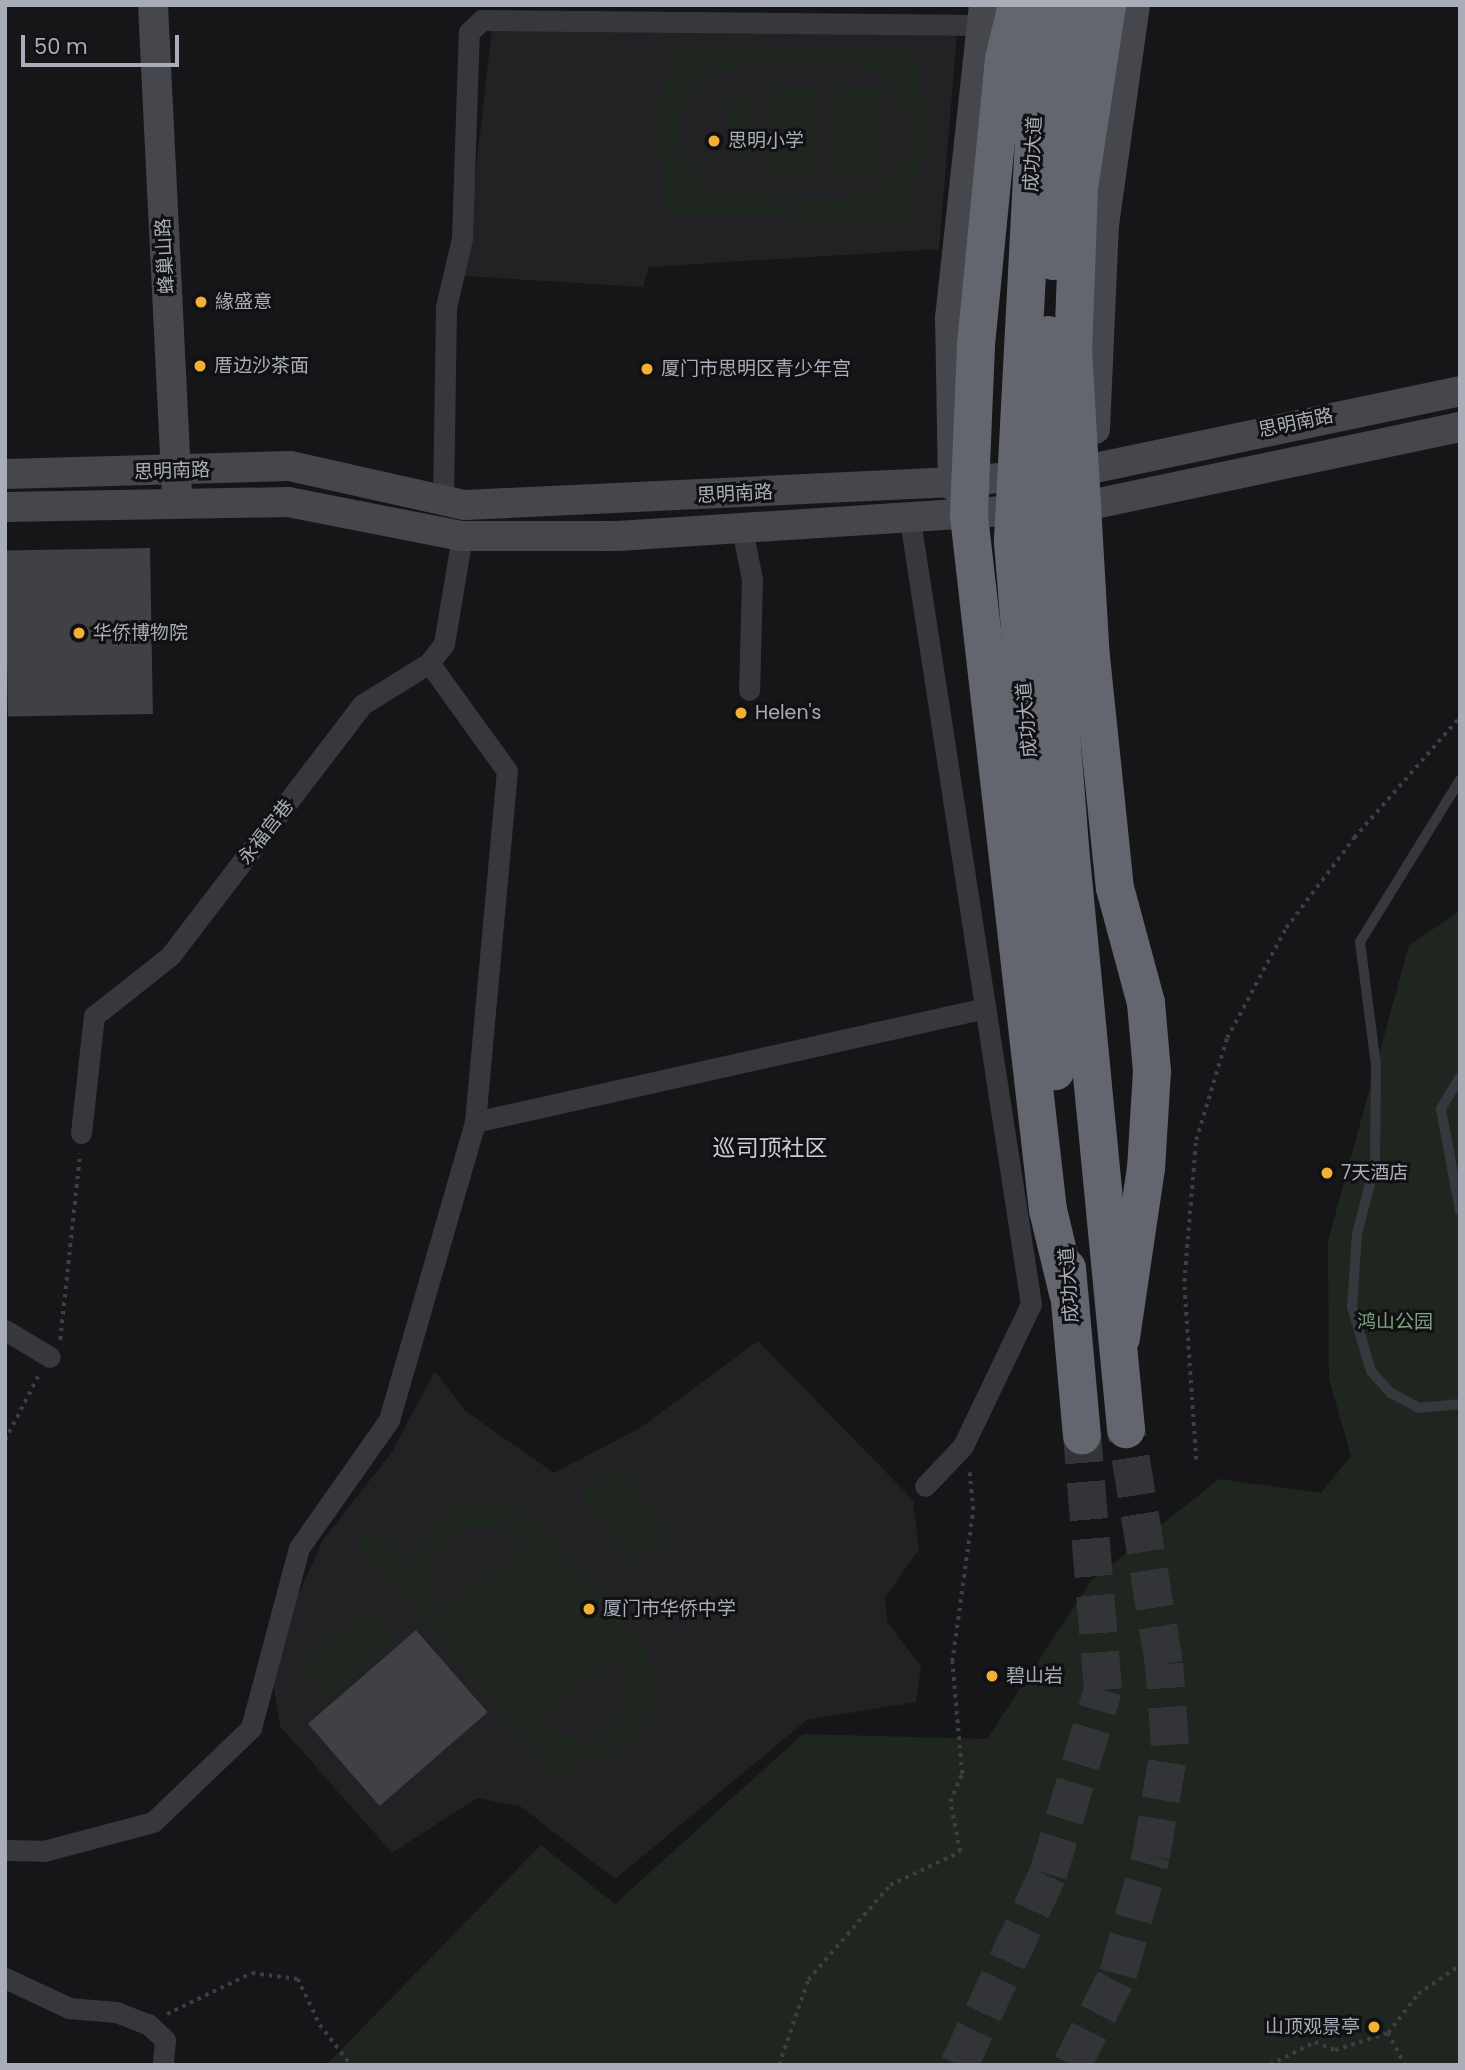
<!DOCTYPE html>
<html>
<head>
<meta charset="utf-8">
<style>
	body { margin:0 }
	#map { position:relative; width:1465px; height:2070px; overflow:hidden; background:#161618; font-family:Poppins,"Noto Sans SC",sans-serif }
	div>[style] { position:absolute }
	.built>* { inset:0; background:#222225 }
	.green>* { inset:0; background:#1e261f; transform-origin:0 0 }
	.building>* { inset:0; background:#404145; transform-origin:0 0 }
	.highway-tunnel>* { height:38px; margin-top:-19px; transform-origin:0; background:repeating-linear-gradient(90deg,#333438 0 38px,transparent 0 57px) }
	.path>* { height:3.5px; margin-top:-1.75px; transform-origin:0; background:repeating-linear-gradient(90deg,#3d3f44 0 3.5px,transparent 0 8.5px) }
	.lane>* { height:10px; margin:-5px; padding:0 5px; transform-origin:5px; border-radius:5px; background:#37383d }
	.street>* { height:21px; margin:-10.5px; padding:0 10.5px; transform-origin:10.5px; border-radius:10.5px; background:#37383d }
	.secondary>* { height:30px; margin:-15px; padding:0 15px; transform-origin:15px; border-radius:15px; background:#45474d }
	.highway>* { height:38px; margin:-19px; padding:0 19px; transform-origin:19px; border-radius:19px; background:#63666e }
	.highway-bridge>* { height:38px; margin:-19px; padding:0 19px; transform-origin:19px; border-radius:19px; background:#63666e }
	.dots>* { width:19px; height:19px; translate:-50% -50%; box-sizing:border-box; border:4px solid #111113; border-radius:50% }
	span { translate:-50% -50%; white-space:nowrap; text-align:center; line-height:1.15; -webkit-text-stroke:6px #111113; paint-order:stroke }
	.poi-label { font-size:19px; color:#a8adb8 }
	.left { translate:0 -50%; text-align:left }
	.right { translate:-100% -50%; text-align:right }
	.street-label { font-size:19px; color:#a8adb8 }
	.park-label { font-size:19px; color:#7fa381 }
	.quarter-label { font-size:23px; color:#c9ccd4 }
	.frame { position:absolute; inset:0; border:7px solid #a8adb8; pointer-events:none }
	.scale { position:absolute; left:21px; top:35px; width:158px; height:32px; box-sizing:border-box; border:4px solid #a8adb8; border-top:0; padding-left:9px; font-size:21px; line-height:24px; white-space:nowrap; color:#a8adb8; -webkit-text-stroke:5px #111113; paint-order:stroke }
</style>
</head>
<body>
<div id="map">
	<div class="built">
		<div style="clip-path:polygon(492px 29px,957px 34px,939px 249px,649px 267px,643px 287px,464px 276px)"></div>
		<div style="clip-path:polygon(758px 1341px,913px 1500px,919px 1550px,885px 1597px,887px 1622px,921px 1667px,916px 1702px,807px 1720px,615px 1879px,520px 1806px,477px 1798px,392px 1853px,280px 1726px,269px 1659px,323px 1540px,392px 1452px,435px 1371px,464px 1410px,554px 1473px,640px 1428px)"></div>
	</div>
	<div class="green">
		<div style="clip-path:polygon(evenodd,668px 44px,918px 50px,917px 83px,933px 136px,914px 187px,913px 222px,663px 215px,664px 172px,652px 128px,667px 76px,668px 44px,747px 64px,848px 66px,882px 77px,909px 119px,908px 149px,899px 168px,877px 189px,850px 197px,735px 196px,708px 186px,682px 153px,681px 111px,706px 76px,747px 64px)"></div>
		<div style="left:771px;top:86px;width:48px;height:90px"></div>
		<div style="left:835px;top:87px;width:48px;height:90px"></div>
		<div style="left:727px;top:100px;width:28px;height:57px"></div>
		<div style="clip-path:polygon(1460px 911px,1460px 2065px,326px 2065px,541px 1845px,615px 1904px,803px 1734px,987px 1739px,1091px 1581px,1219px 1479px,1321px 1493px,1351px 1456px,1329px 1379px,1328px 1241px,1409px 945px)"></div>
		<div style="left:619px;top:1465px;width:88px;height:49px;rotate:53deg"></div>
		<div style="clip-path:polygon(evenodd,488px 1500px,513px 1506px,541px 1525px,641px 1641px,654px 1672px,653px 1706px,637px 1736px,610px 1756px,574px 1763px,577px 1767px,559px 1783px,356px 1542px,375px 1526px,409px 1566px,434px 1520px,455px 1506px,488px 1500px,480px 1524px,507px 1530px,524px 1545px,446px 1609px,538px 1721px,616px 1657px,584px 1616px,619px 1658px,628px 1679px,625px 1707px,603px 1733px,576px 1740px,545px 1729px,439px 1604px,431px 1577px,438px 1550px,458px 1530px,480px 1524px)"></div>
		<div style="left:365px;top:1607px;width:46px;height:90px;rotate:48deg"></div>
	</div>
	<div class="building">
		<div style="left:150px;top:548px;width:166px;height:145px;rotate:89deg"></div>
		<div style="left:416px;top:1630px;width:109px;height:143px;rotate:49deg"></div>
	</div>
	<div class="highway-tunnel">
		<div style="left:959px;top:2065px;width:211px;rotate:-65deg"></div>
		<div style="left:1048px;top:1874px;width:192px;rotate:-73.4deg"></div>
		<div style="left:1103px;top:1690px;width:256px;rotate:-94.7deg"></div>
		<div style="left:1072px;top:2065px;width:102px;rotate:-63.2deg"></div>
		<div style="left:1118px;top:1974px;width:123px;rotate:-74.4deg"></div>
		<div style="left:1151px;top:1856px;width:113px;rotate:-80.3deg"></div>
		<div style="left:1170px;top:1745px;width:81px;rotate:-94.2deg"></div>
		<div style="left:1164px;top:1664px;width:238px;rotate:-99.2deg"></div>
	</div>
	<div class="path">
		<div style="left:60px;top:1340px;width:187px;rotate:-83.9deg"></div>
		<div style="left:5px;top:1440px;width:74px;rotate:-62.7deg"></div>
		<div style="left:1196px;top:1460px;width:178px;rotate:-93.9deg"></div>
		<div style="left:1184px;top:1282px;width:143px;rotate:-85.2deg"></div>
		<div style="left:1196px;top:1140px;width:107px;rotate:-73.1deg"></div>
		<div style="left:1227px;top:1038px;width:125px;rotate:-61.8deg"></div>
		<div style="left:1286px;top:928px;width:113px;rotate:-52.9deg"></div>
		<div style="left:1354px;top:838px;width:161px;rotate:-48.8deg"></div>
		<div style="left:167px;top:2014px;width:94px;rotate:-25.8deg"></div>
		<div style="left:252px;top:1973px;width:46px;rotate:7.4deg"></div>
		<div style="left:298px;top:1979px;width:51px;rotate:64.4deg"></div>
		<div style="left:320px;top:2025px;width:51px;rotate:52.2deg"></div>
		<div style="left:1388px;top:2033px;width:36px;rotate:62deg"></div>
		<div style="left:779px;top:2065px;width:90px;rotate:-71.2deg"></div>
		<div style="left:808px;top:1980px;width:125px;rotate:-49.2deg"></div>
		<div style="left:890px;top:1885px;width:77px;rotate:-25.2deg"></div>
		<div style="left:960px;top:1852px;width:51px;rotate:-101.3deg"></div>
		<div style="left:950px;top:1802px;width:30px;rotate:-67deg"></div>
		<div style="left:962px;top:1774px;width:112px;rotate:-95.1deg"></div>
		<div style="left:952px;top:1662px;width:153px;rotate:-82.1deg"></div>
		<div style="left:973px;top:1510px;width:42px;rotate:-95.4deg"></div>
		<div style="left:1270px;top:2065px;width:51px;rotate:-27.1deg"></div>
		<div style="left:1315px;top:2042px;width:22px;rotate:22deg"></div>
		<div style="left:1335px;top:2050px;width:56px;rotate:-17.8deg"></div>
		<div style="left:1388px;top:2033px;width:49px;rotate:-52.4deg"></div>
		<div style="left:1418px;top:1994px;width:51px;rotate:-34.6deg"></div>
	</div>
	<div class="lane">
		<div style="left:1460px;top:780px;width:190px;rotate:121.7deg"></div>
		<div style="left:1360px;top:942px;width:125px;rotate:82.6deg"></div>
		<div style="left:1376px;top:1066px;width:98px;rotate:90.6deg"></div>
		<div style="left:1375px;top:1164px;width:72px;rotate:104.4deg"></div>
		<div style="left:1357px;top:1234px;width:73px;rotate:93.9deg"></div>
		<div style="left:1352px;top:1307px;width:67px;rotate:73.5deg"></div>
		<div style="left:1371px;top:1371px;width:30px;rotate:48deg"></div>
		<div style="left:1391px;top:1393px;width:32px;rotate:28deg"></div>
		<div style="left:1419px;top:1408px;width:41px;rotate:-5.6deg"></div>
		<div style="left:1460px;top:1077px;width:37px;rotate:121deg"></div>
		<div style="left:1441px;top:1109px;width:104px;rotate:79.4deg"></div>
	</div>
	<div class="street">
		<div style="left:443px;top:500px;width:193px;rotate:-89.1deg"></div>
		<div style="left:446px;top:307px;width:71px;rotate:-76.9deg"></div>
		<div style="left:462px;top:238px;width:206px;rotate:-88.1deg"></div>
		<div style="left:469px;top:32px;width:18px;rotate:-43deg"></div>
		<div style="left:482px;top:20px;width:500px;rotate:0.57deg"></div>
		<div style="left:910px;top:520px;width:793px;rotate:81.23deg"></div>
		<div style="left:1031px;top:1304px;width:157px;rotate:115.6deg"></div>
		<div style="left:963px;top:1446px;width:55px;rotate:133.5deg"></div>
		<div style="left:742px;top:529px;width:51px;rotate:78.7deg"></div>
		<div style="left:752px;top:579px;width:111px;rotate:91.5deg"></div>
		<div style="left:475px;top:1122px;width:523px;rotate:-12.6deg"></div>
		<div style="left:81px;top:1133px;width:118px;rotate:-83.7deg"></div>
		<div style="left:94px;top:1016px;width:97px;rotate:-38.3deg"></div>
		<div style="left:170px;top:956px;width:317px;rotate:-52.6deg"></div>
		<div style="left:363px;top:704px;width:78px;rotate:-31.8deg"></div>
		<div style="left:429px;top:663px;width:24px;rotate:-52deg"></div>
		<div style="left:444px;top:644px;width:109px;rotate:-80.5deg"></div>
		<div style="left:5px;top:1330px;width:52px;rotate:31deg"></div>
		<div style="left:5px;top:1850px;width:39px;rotate:1deg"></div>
		<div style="left:44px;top:1851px;width:113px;rotate:-14.9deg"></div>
		<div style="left:153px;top:1822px;width:136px;rotate:-43.8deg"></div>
		<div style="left:251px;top:1728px;width:186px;rotate:-75.1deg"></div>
		<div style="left:299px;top:1548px;width:156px;rotate:-54.9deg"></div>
		<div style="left:389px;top:1420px;width:310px;rotate:-73.9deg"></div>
		<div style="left:475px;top:1122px;width:352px;rotate:-84.8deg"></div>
		<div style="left:507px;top:771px;width:133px;rotate:-125.8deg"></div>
		<div style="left:5px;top:1978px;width:71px;rotate:25.1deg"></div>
		<div style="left:69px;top:2008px;width:47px;rotate:4.9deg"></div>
		<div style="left:116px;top:2012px;width:34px;rotate:21deg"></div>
		<div style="left:148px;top:2024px;width:23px;rotate:43deg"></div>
		<div style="left:165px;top:2040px;width:25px;rotate:95deg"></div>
	</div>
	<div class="secondary">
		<div style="left:153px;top:5px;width:488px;rotate:87.2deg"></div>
		<div style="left:1095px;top:429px;width:204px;rotate:-87.5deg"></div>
		<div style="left:1104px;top:225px;width:222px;rotate:-82deg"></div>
		<div style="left:5px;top:474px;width:285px;rotate:-1.6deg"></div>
		<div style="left:290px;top:466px;width:179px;rotate:12.6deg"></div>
		<div style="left:465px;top:505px;width:489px;rotate:-2.7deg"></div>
		<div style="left:953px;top:482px;width:128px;rotate:-4.9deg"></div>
		<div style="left:1081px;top:471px;width:387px;rotate:-11.9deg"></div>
		<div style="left:953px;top:486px;width:168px;rotate:-91deg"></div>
		<div style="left:950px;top:318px;width:315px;rotate:-83.8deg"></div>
		<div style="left:5px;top:507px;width:283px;rotate:-1deg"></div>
		<div style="left:288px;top:502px;width:177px;rotate:11.1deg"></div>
		<div style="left:462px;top:536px;width:156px"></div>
		<div style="left:618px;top:536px;width:468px;rotate:-3.7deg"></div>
		<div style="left:1085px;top:506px;width:383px;rotate:-11.9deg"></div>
	</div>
	<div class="highway">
		<div style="left:1017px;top:5px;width:56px;rotate:103.5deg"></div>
		<div style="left:1004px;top:59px;width:288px;rotate:95.6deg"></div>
		<div style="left:976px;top:346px;width:170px;rotate:92.4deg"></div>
		<div style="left:969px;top:516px;width:698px;rotate:83.51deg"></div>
		<div style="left:1048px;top:1210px;width:85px;rotate:76.5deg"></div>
		<div style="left:1107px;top:5px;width:186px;rotate:98.7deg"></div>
		<div style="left:1079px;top:189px;width:160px;rotate:92.1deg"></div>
		<div style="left:1073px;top:349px;width:298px;rotate:86.7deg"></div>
		<div style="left:1090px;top:647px;width:242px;rotate:84.1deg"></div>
		<div style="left:1115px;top:888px;width:119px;rotate:74.9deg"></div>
		<div style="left:1146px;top:1003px;width:68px;rotate:85deg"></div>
		<div style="left:1152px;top:1071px;width:97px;rotate:93.5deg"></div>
		<div style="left:1146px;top:1168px;width:172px;rotate:98.4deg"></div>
		<div style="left:1070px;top:847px;width:585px;rotate:84.5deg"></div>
		<div style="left:1038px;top:853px;width:219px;rotate:85.5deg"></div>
		<div style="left:1067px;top:1268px;width:168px;rotate:84.9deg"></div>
	</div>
	<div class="highway-bridge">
		<div style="left:1053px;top:261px;width:216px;rotate:-85.7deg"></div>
		<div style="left:1069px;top:46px;width:42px;rotate:-75deg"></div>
		<div style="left:1048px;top:335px;width:270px;rotate:89.4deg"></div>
		<div style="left:1051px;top:605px;width:243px;rotate:85.5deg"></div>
		<div style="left:1038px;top:853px;width:314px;rotate:-94.6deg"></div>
		<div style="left:1013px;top:540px;width:466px;rotate:-87deg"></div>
		<div style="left:1037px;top:75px;width:72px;rotate:-77.1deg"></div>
	</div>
	<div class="dots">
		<div style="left:714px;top:141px;background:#f2b134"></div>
		<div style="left:201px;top:302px;background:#f2b134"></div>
		<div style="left:200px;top:366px;background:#f2b134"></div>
		<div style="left:647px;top:369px;background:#f2b134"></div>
		<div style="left:79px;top:633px;background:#f2b134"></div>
		<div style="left:741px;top:713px;background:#f2b134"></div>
		<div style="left:1327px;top:1173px;background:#f2b134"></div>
		<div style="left:589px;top:1609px;background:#f2b134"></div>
		<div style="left:992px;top:1676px;background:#f2b134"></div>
		<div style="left:1374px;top:2027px;background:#f2b134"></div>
	</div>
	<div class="poi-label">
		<span class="left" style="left:728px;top:141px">思明小学</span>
		<span class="left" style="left:215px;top:302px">緣盛意</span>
		<span class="left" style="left:214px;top:366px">厝边沙茶面</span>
		<span class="left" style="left:661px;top:369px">厦门市思明区青少年宫</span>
		<span class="left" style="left:93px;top:633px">华侨博物院</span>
		<span class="left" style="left:755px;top:713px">Helen's</span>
		<span class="left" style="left:1341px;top:1173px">7天酒店</span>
		<span class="left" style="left:603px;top:1609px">厦门市华侨中学</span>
		<span class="left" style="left:1006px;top:1676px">碧山岩</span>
		<span class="right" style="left:1360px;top:2027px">山顶观景亭</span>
	</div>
	<div class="street-label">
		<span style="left:1033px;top:154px;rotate:-87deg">成功大道</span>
		<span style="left:165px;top:256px;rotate:-93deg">蜂巢山路</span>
		<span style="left:1296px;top:423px;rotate:-12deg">思明南路</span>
		<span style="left:172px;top:471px;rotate:-2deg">思明南路</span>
		<span style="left:735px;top:494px;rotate:-3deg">思明南路</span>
		<span style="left:1027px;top:720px;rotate:-95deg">成功大道</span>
		<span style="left:266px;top:832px;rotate:-52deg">永福宫巷</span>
		<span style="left:1069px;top:1285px;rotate:-94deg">成功大道</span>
	</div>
	<div class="park-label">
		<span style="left:1395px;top:1322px">鸿山公园</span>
	</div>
	<div class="quarter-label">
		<span style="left:770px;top:1148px">巡司顶社区</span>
	</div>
	<div class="frame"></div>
	<div class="scale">50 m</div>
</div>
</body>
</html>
